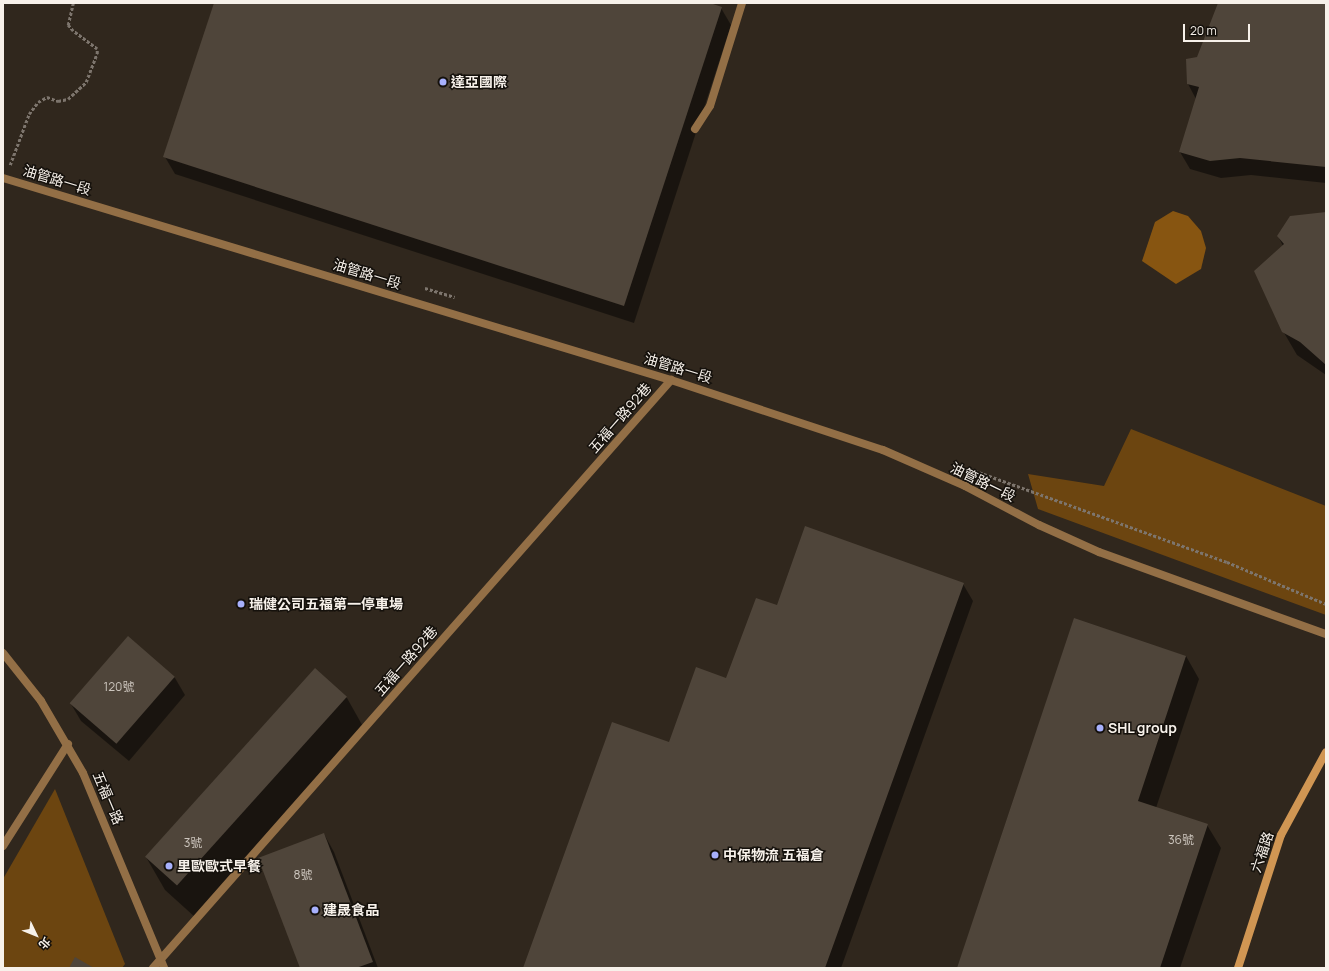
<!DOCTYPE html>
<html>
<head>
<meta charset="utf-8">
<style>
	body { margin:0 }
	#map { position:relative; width:1329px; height:971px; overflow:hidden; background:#30271d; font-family:Manrope,"Noto Sans TC",sans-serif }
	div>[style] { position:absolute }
	.green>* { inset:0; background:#6c4510 }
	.water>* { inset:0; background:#875511 }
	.shadow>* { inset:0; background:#0007 }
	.building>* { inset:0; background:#4f453a; transform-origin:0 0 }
	.path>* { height:2.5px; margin-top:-1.25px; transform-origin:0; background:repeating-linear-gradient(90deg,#7d756d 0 3px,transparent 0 5px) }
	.lane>* { height:8px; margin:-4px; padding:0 4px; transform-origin:4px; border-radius:4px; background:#936f46 }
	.street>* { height:8px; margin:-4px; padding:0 4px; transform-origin:4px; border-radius:4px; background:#936f46 }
	.secondary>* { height:8px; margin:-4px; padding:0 4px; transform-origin:4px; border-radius:4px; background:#d09653 }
	.dots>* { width:11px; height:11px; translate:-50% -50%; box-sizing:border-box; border:2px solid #15110c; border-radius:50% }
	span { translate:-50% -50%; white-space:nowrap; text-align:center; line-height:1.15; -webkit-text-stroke:3px #15110c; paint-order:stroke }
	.number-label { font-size:12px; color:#cdc6be }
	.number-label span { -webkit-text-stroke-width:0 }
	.poi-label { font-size:14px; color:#f7f1ea; font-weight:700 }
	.left { translate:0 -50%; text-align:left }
	.street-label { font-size:14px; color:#f7f1ea }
	.frame { position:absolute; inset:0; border:4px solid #f7f1ea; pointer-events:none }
	.north { position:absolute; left:16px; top:915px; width:40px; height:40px; -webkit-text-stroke:3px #15110c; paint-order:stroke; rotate:133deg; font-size:11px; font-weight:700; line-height:16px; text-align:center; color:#f7f1ea }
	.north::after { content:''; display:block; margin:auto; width:14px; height:18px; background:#f7f1ea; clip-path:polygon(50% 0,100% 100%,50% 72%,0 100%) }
	.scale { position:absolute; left:1183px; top:24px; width:67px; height:18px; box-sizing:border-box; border:2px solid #f7f1ea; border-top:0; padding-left:5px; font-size:12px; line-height:14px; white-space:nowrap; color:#f7f1ea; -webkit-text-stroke:3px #15110c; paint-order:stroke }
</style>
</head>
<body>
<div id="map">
	<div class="green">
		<div style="clip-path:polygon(1131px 429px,1326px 506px,1326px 615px,1038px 509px,1028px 474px,1104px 486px)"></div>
		<div style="clip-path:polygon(55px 789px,125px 964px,122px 968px,3px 968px,3px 879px)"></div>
	</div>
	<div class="water">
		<div style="clip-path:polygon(1173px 211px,1188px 216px,1201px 231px,1206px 248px,1201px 269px,1176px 284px,1142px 261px,1155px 222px)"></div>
	</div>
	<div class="shadow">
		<div style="clip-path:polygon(215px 3px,707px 3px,721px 8px,731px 25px,634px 323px,175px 174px,165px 157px)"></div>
		<div style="clip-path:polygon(1219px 3px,1326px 3px,1326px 183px,1251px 175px,1221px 178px,1190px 169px,1180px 152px,1196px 99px,1188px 84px)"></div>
		<div style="clip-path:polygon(1326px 213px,1326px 375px,1297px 355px,1283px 331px,1283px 246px,1278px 236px)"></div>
		<div style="clip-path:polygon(963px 584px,973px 601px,841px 968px,524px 968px,670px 743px,727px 679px,777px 606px)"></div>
		<div style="clip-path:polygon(128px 638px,175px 678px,185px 695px,129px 761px,81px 721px,71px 704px)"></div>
		<div style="clip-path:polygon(1186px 656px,1199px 679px,1156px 808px,1207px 825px,1221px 848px,1180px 968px,958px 968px)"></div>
		<div style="clip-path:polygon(315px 670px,347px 698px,365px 730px,196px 918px,165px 890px,146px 857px)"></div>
		<div style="clip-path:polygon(324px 834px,334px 852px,378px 968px,301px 968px)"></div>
	</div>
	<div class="building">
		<div style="clip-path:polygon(214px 3px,710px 3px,722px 7px,624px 306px,163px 157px)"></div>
		<div style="clip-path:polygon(1218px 3px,1326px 3px,1326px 167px,1240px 158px,1210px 161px,1179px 152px,1199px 87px,1187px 84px,1186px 59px,1197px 57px)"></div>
		<div style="clip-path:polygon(1326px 212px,1326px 365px,1300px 342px,1282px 332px,1254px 271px,1284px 244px,1277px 236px,1290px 216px)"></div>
		<div style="clip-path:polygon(805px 526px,964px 583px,825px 968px,523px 968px,612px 722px,669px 742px,696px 667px,726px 678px,756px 598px,777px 605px)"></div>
		<div style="clip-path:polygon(1074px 618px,1186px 656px,1138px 801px,1208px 824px,1160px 968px,957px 968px)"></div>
		<div style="left:128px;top:636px;width:62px;height:89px;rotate:41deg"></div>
		<div style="left:315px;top:668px;width:43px;height:254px;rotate:42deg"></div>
		<div style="clip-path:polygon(324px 833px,373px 962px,356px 968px,300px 968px,258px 858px)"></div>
		<div style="clip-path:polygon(75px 957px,94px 968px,69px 968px)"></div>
	</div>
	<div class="path">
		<div style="left:10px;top:165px;width:54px;rotate:-69.6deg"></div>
		<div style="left:29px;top:114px;width:15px;rotate:-53deg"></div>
		<div style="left:38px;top:102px;width:10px;rotate:-29deg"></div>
		<div style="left:47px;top:97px;width:12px;rotate:20deg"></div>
		<div style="left:58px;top:101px;width:10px;rotate:-11deg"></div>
		<div style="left:68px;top:99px;width:25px;rotate:-43deg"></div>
		<div style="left:86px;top:82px;width:30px;rotate:-69deg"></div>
		<div style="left:97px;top:54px;width:5px;rotate:-90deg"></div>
		<div style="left:97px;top:49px;width:30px;rotate:-143deg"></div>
		<div style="left:73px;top:31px;width:8px;rotate:-130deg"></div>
		<div style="left:68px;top:25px;width:23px;rotate:-77deg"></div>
		<div style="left:425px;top:288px;width:31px;rotate:17deg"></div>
		<div style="left:970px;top:469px;width:273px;rotate:19.9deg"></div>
		<div style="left:1227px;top:562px;width:108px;rotate:23deg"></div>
	</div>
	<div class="lane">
		<div style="left:695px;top:129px;width:27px;rotate:-57deg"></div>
		<div style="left:710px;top:106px;width:108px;rotate:-72.7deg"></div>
		<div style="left:3px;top:846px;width:121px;rotate:-57.5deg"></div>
		<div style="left:153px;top:968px;width:784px;rotate:-48.62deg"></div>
	</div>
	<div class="street">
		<div style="left:3px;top:178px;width:698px;rotate:16.83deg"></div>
		<div style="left:671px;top:380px;width:223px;rotate:18.3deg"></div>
		<div style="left:883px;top:450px;width:90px;rotate:23.7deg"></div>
		<div style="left:965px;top:486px;width:84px;rotate:27.8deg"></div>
		<div style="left:1039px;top:525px;width:66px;rotate:24.2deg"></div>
		<div style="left:1099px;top:552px;width:241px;rotate:19.9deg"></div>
		<div style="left:3px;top:653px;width:61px;rotate:51.6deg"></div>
		<div style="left:41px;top:701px;width:83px;rotate:59.7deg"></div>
		<div style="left:83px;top:773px;width:211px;rotate:67.4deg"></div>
	</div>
	<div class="secondary">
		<div style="left:1238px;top:968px;width:140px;rotate:-72.1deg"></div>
		<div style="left:1281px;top:835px;width:94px;rotate:-61.5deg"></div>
	</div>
	<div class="dots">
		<div style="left:443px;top:82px;background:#a7b0fc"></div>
		<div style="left:241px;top:604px;background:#a7b0fc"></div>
		<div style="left:1100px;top:728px;background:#a7b0fc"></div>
		<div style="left:715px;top:855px;background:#a7b0fc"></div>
		<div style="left:169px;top:866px;background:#a7b0fc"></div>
		<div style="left:315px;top:910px;background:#a7b0fc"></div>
	</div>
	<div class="number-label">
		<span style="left:119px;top:687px">120號</span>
		<span style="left:1181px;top:840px">36號</span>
		<span style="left:193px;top:843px">3號</span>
		<span style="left:303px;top:875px">8號</span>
	</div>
	<div class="poi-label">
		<span class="left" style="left:451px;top:82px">達亞國際</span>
		<span class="left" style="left:249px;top:604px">瑞健公司五福第一停車場</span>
		<span class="left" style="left:1108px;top:728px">SHL group</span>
		<span class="left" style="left:723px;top:855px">中保物流 五福倉</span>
		<span class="left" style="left:177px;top:866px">里歐歐式早餐</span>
		<span class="left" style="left:323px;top:910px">建晟食品</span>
	</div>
	<div class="street-label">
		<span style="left:57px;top:180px;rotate:17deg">油管路一段</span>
		<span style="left:367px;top:274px;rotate:17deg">油管路一段</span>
		<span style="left:678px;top:368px;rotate:17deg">油管路一段</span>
		<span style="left:620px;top:418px;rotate:-49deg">五福一路92巷</span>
		<span style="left:983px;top:482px;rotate:26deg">油管路一段</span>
		<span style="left:406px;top:661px;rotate:-49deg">五福一路92巷</span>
		<span style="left:108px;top:798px;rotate:67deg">五福一路</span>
		<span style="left:1262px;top:852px;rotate:-71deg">六福路</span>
	</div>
	<div class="frame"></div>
	<div class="north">北</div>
	<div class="scale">20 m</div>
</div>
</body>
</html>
